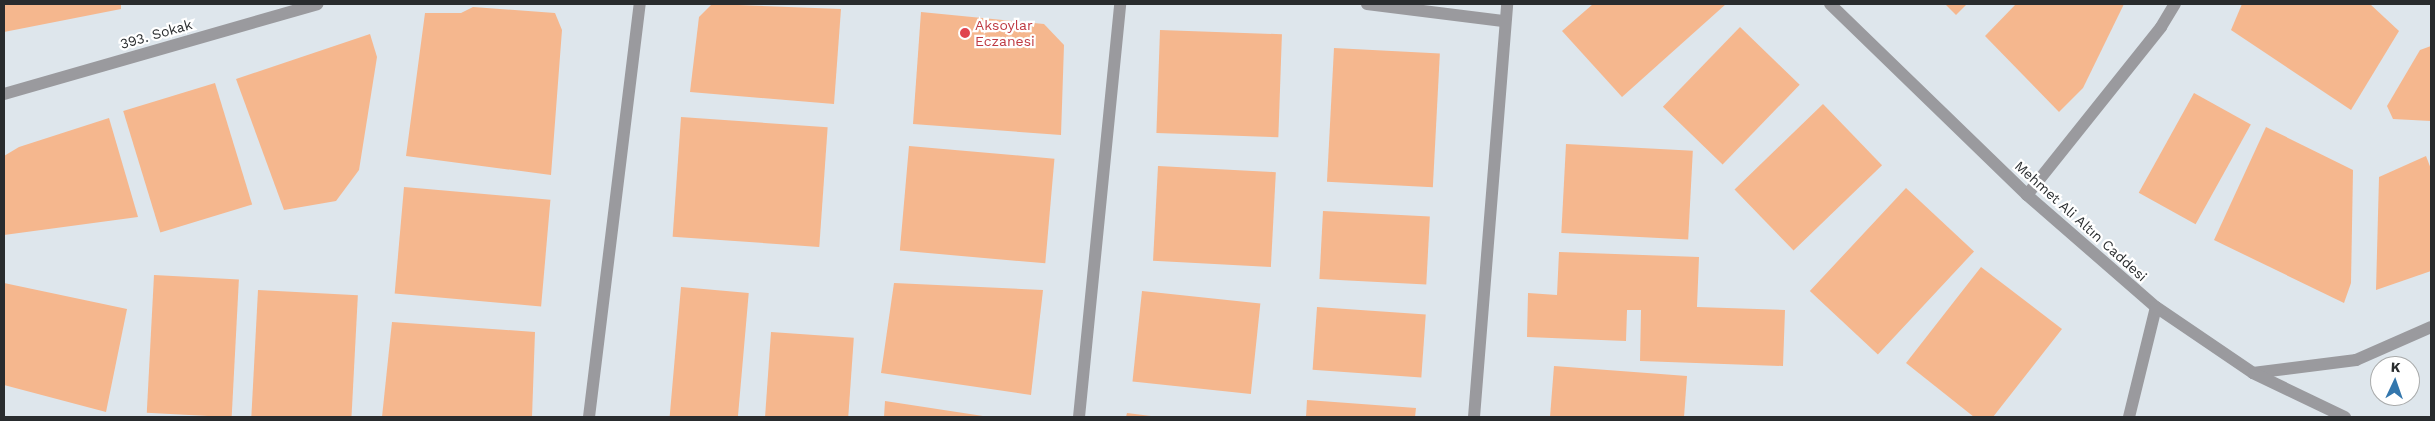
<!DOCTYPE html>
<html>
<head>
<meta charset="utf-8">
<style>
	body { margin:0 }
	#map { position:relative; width:2435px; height:421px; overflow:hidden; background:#dee6ec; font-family:"Work Sans",sans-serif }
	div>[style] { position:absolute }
	.building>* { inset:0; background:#f5b78e; transform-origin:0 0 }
	.minor>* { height:12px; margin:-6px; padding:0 6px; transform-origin:6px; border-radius:6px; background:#9a9a9e }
	.tertiary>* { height:12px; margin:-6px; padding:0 6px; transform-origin:6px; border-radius:6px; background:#9a9a9e }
	.dots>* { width:14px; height:14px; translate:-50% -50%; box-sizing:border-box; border:2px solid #fff; border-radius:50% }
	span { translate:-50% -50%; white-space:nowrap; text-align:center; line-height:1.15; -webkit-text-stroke:4.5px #fff; paint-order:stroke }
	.health-label { font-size:14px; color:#be3a42 }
	.left { translate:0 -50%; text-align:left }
	.street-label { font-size:14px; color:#292c2e }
	.frame { position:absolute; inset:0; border:5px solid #292c2e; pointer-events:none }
	.north { position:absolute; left:2370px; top:356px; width:50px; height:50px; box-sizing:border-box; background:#fff; border:1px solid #a9abab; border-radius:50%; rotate:3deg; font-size:14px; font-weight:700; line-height:20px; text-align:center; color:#292c2e }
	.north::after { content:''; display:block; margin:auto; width:18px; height:22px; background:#3477ad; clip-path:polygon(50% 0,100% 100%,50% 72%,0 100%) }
</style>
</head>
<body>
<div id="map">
	<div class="building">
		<div style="clip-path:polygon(4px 4px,121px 4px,121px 9px,4px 32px)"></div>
		<div style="clip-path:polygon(712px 4px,841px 9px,834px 104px,690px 92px,699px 17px)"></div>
		<div style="clip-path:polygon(1593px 4px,1726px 4px,1622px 97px,1562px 31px)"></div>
		<div style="clip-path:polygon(1945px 4px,1967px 4px,1956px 15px)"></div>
		<div style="clip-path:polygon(2016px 4px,2124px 4px,2083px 88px,2059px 112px,1985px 36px)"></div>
		<div style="clip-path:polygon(2242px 4px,2370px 4px,2399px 31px,2351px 110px,2231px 30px)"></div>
		<div style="clip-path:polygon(473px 7px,555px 13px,562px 30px,551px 175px,406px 156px,425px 13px,461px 13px)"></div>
		<div style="clip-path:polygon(921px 12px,1044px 24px,1064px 45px,1061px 135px,913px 124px)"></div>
		<div style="left:1740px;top:27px;width:83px;height:111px;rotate:44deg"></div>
		<div style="left:1160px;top:30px;width:122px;height:103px;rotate:2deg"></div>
		<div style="clip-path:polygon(370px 34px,377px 57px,359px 170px,336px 201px,284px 210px,236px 79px)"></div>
		<div style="clip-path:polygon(2431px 46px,2431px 121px,2393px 119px,2387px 106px,2420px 50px)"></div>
		<div style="left:1334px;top:48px;width:106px;height:134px;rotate:3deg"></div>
		<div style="left:215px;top:83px;width:127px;height:96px;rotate:73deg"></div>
		<div style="left:2194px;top:93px;width:65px;height:114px;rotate:29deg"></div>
		<div style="left:1823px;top:104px;width:85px;height:123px;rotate:46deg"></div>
		<div style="left:681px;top:117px;width:147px;height:120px;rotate:4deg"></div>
		<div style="clip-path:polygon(109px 118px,138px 217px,4px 235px,4px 156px,19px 147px)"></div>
		<div style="clip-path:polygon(2266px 127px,2353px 170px,2351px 283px,2344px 303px,2214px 240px)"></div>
		<div style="left:1566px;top:144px;width:127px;height:89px;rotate:3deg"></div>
		<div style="left:909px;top:146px;width:146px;height:105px;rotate:5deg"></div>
		<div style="clip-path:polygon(2426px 156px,2431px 169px,2431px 271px,2376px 290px,2379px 177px)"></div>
		<div style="left:1158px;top:166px;width:118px;height:95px;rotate:3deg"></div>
		<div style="left:404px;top:187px;width:147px;height:107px;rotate:5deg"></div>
		<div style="left:1906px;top:188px;width:93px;height:141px;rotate:43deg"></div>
		<div style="left:1323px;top:211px;width:107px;height:68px;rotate:3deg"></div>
		<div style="clip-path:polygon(1559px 252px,1699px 257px,1697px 307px,1785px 310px,1783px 366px,1640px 361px,1641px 310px,1627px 310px,1626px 341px,1527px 337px,1528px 293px,1557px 295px)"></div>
		<div style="clip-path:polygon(1981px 267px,2062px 329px,1993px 417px,1974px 417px,1906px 363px)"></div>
		<div style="left:154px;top:275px;width:85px;height:138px;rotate:3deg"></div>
		<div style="clip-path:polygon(4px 283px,127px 309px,106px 412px,4px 385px)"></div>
		<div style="clip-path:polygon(894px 283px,1043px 290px,1031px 395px,881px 373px)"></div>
		<div style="left:681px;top:287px;width:68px;height:131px;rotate:5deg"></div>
		<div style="left:258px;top:290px;width:100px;height:127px;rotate:3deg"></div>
		<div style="left:1142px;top:291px;width:119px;height:91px;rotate:6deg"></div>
		<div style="left:1317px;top:307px;width:109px;height:63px;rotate:4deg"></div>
		<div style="clip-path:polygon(392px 322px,535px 332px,532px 417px,382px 417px)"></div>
		<div style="left:771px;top:332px;width:83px;height:85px;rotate:4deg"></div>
		<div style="clip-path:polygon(1554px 366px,1687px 376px,1684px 417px,1550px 417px)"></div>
		<div style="clip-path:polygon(1307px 400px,1416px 408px,1415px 417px,1306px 417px)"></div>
		<div style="clip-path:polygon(885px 401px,983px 416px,982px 417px,884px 417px)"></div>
		<div style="clip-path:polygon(1127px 413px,1151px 416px,1151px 417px,1126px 417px)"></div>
	</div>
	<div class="minor">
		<div style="left:1367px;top:4px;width:137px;rotate:7.1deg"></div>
		<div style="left:4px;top:94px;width:326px;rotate:-16deg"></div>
		<div style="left:2027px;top:195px;width:215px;rotate:-51.4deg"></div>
		<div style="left:2161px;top:27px;width:27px;rotate:-59deg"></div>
		<div style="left:2253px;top:373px;width:104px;rotate:-7.2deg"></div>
		<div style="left:2356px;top:360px;width:82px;rotate:-23.7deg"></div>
		<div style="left:1079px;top:417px;width:415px;rotate:-84.3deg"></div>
		<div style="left:1474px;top:417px;width:414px;rotate:-85.4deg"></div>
		<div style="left:2129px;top:417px;width:113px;rotate:-76.2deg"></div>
	</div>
	<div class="tertiary">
		<div style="left:1830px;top:4px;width:274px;rotate:44.1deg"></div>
		<div style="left:2027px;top:195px;width:171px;rotate:41deg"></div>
		<div style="left:2156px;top:307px;width:117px;rotate:34.2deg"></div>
		<div style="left:2253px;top:373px;width:102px;rotate:25.6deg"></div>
		<div style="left:589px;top:417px;width:416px;rotate:-83deg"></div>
	</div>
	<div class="dots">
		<div style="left:965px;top:33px;background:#e0444e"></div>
	</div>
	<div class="health-label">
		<span class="left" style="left:975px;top:33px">Aksoylar<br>Eczanesi</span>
	</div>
	<div class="street-label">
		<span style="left:156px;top:34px;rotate:-16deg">393. Sokak</span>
		<span style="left:2081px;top:221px;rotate:42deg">Mehmet Ali Altın Caddesi</span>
	</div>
	<div class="frame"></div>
	<div class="north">K</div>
</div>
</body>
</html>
